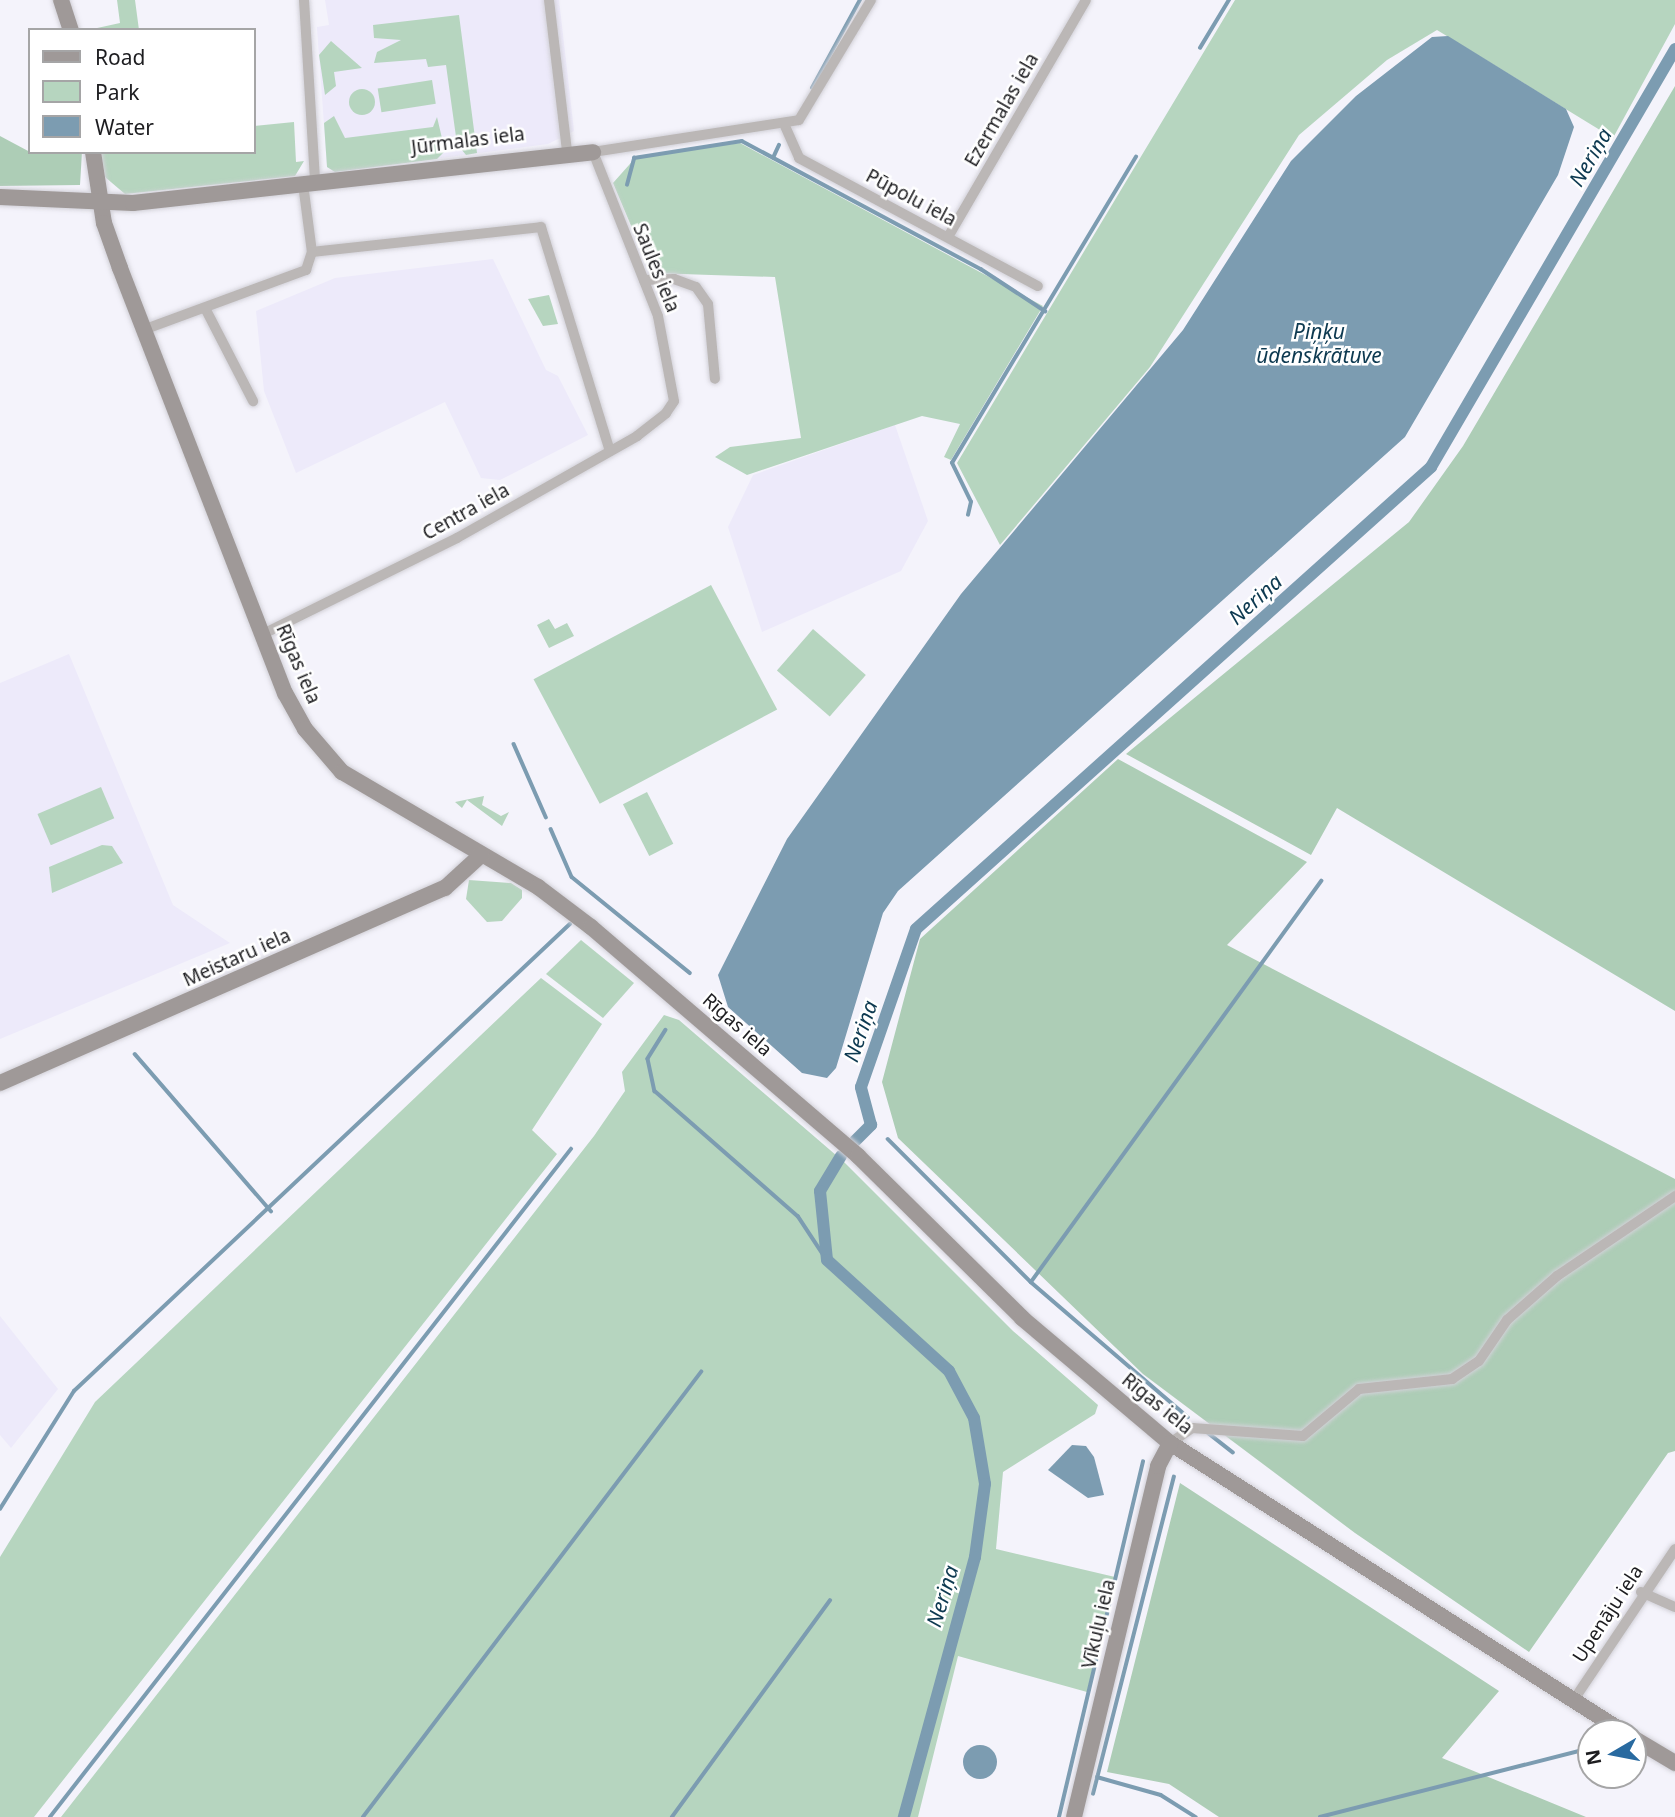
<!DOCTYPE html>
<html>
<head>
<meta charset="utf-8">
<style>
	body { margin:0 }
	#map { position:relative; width:1675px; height:1817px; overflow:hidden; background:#f4f3fb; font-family:"Noto Sans",sans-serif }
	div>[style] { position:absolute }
	.built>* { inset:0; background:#edeafa }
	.green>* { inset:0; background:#b6d5bf; transform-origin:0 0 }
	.round { border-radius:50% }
	.forest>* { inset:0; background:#adcdb6 }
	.water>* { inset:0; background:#7c9cb1 }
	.stream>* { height:3.5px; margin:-1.75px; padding:0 1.75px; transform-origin:1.75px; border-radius:1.75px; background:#7c9cb1 }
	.canal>* { height:12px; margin:-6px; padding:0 6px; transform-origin:6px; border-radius:6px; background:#7c9cb1 }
	.roads { filter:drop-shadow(0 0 2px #d2d1d8) drop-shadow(0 0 2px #d2d1d8) }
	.street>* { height:10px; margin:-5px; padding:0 5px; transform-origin:5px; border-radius:5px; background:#bbb7b6 }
	.secondary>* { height:16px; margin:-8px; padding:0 8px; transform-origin:8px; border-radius:8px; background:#9f9998 }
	span { translate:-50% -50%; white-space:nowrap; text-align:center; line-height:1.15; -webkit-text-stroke:5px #fff; paint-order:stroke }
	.street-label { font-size:19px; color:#1d1d20 }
	.water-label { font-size:21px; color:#0d3950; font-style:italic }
	.legend { position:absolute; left:28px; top:28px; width:228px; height:126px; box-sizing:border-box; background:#fff; border:2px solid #a5a5a6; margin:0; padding:9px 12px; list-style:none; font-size:21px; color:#1d1d20 }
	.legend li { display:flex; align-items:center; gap:14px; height:35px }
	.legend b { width:35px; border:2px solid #a5a5a6 }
	.north { position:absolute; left:1577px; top:1719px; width:70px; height:70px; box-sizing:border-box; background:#fff; border:2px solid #a5a5a6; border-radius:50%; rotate:260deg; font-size:19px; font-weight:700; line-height:28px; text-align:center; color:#1d1d20 }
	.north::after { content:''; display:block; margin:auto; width:24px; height:32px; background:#296aa0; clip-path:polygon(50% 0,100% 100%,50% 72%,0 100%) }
</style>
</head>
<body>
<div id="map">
	<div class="built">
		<div style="clip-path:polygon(325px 0,559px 0,574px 131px,548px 144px,335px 172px,327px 167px,317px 27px,329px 25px)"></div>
		<div style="clip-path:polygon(493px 259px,546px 370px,558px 376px,588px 435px,500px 480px,481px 478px,445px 402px,296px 473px,264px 391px,256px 311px,335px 278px)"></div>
		<div style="clip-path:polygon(895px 425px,928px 521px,901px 571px,762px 632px,728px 527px,753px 475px)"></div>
		<div style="clip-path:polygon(69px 654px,173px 905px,230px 943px,0 1039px,0 683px)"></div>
		<div style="clip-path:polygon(0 1316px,58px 1389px,11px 1448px,0 1435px)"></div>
	</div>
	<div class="green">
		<div style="clip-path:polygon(117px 0,135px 0,139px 30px,88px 30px,120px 23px)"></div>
		<div style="clip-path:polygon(1235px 0,1675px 0,1675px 24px,1613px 138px,1437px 30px,1387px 60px,1299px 135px,1150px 367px,1000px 545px,957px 463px)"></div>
		<div style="clip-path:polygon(459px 15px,477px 153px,466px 155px,457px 144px,446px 65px,428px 67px,426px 59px,374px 63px,377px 52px,401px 40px,374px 38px,373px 25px)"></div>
		<div style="clip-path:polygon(331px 41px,362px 68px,334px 72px,336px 86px,325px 95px,319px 55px)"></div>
		<div style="left:432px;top:80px;width:24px;height:55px;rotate:81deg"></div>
		<div class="round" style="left:349px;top:89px;width:26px;height:26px"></div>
		<div style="clip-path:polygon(334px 116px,345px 138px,433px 127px,437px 117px,445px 151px,437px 159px,335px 172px,327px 167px,324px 123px)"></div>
		<div style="clip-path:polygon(294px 122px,296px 162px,304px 161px,295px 176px,125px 194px,105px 177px,101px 152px,254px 152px,254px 126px)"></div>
		<div style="clip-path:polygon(740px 143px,1043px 306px,951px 460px,944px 457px,960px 424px,922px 416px,747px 475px,715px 457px,730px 447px,801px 438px,775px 277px,651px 273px,613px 183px,637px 156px)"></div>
		<div style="clip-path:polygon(549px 295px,558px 324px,543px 326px,528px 299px)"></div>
		<div style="left:711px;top:585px;width:141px;height:201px;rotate:62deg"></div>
		<div style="clip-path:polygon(549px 619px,555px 629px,567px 623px,574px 636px,549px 648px,537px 625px)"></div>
		<div style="left:813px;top:629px;width:70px;height:55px;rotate:41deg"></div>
		<div style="left:101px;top:787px;width:34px;height:69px;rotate:67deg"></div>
		<div style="left:647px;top:792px;width:58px;height:27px;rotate:63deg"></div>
		<div style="clip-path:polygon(484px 796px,482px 805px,501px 816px,509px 812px,502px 826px,467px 800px,462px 808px,455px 802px)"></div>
		<div style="clip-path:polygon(102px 845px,112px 846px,123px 863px,52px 893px,49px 867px)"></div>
		<div style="clip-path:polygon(469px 880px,511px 883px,522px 890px,522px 898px,502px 921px,487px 922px,466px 899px)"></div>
		<div style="clip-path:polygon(581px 940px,634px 983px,603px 1018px,546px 974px)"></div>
		<div style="clip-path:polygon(541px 978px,602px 1024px,532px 1130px,557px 1154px,34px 1817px,0 1817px,0 1557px,95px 1402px)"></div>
		<div style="clip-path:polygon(664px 1015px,679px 1020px,844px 1162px,1013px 1331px,1098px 1405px,1095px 1414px,1003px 1472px,996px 1549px,1115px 1577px,1087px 1692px,958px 1656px,918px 1817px,61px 1817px,594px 1136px,625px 1091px,622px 1072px)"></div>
	</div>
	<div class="forest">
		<div style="clip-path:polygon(1675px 86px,1675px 1011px,1337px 808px,1311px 855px,1126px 754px,1409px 522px,1463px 446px)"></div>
		<div style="clip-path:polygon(0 136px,30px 152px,82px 152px,80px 185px,0 186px)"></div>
		<div style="clip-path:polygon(1118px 759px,1307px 862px,1227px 945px,1675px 1179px,1675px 1451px,1668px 1453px,1529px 1652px,1355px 1533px,1143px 1374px,898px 1138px,882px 1082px,920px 939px)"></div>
		<div style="clip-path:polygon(1180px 1483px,1499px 1691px,1442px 1758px,1586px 1817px,1219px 1817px,1169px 1784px,1107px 1772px)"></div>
	</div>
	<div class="water">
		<div style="clip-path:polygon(1448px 36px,1566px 109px,1574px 127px,1558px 175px,1405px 437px,898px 891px,883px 913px,836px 1068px,827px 1078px,802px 1073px,728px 1007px,718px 975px,787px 839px,961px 594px,1183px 330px,1291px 161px,1356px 96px,1432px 37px)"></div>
		<div style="clip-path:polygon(1072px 1445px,1086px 1446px,1094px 1457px,1104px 1495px,1088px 1498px,1048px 1470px)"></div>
		<div class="round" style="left:963px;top:1745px;width:34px;height:34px"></div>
	</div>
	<div class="stream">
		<div style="left:1200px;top:48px;width:56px;rotate:-58.9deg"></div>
		<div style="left:812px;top:88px;width:100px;rotate:-61.4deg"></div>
		<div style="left:773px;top:158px;width:14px;rotate:-65deg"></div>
		<div style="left:627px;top:185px;width:28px;rotate:-75deg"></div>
		<div style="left:634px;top:158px;width:109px;rotate:-8.9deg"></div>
		<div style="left:742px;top:141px;width:271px;rotate:28.2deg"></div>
		<div style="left:981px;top:269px;width:77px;rotate:33.3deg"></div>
		<div style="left:968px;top:515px;width:13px;rotate:-77deg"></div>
		<div style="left:971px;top:502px;width:43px;rotate:-116deg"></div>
		<div style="left:952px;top:463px;width:357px;rotate:-59deg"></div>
		<div style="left:514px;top:744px;width:80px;rotate:66.3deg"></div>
		<div style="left:551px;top:829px;width:52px;rotate:66.4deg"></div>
		<div style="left:572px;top:877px;width:152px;rotate:39.1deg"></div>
		<div style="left:666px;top:1030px;width:34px;rotate:122deg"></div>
		<div style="left:648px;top:1059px;width:33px;rotate:78deg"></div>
		<div style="left:655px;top:1091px;width:190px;rotate:41.2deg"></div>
		<div style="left:798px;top:1216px;width:53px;rotate:56.6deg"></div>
		<div style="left:135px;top:1054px;width:208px;rotate:49.1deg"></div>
		<div style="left:888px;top:1139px;width:202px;rotate:45deg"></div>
		<div style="left:1031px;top:1282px;width:207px;rotate:40.7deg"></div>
		<div style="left:1031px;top:1282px;width:495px;rotate:-54.1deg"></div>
		<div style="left:1207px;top:1432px;width:33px;rotate:38deg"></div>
		<div style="left:0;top:1509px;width:139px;rotate:-57.9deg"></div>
		<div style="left:74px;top:1391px;width:681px;rotate:-43.28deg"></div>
		<div style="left:1097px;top:1777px;width:66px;rotate:15.7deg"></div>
		<div style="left:1161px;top:1795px;width:41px;rotate:32.2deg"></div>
		<div style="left:1093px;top:1794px;width:327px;rotate:-75.7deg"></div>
		<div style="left:50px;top:1817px;width:847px;rotate:-52.05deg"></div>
		<div style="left:363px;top:1817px;width:559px;rotate:-52.78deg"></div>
		<div style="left:672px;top:1817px;width:268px;rotate:-53.9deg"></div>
		<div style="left:1059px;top:1817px;width:365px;rotate:-76.7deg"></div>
		<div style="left:1320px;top:1817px;width:280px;rotate:-14.3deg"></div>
	</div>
	<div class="canal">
		<div style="left:855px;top:1141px;width:23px;rotate:-45deg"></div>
		<div style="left:871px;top:1125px;width:39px;rotate:-105deg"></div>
		<div style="left:861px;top:1087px;width:167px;rotate:-70.8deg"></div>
		<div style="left:916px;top:929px;width:692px;rotate:-41.89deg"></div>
		<div style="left:1431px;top:467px;width:484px;rotate:-59.7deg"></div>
		<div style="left:841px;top:1156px;width:41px;rotate:121deg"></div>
		<div style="left:820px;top:1191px;width:69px;rotate:84.2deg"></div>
		<div style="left:827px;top:1260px;width:165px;rotate:42.3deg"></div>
		<div style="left:949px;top:1371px;width:53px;rotate:62deg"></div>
		<div style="left:974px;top:1418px;width:67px;rotate:80.5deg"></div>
		<div style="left:985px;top:1484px;width:74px;rotate:97.8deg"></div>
		<div style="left:975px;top:1557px;width:270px;rotate:105.3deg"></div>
	</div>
	<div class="roads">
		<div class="street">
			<div style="left:304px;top:0;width:182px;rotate:86.5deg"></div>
			<div style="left:549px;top:0;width:152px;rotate:83.2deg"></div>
			<div style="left:785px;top:126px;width:35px;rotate:66deg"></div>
			<div style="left:799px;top:158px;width:271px;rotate:28.2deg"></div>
			<div style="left:303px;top:184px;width:69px;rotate:82.5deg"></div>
			<div style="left:312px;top:252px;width:230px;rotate:-6.2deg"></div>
			<div style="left:541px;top:227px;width:234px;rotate:72.9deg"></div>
			<div style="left:948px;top:237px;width:274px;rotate:-59.8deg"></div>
			<div style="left:644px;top:280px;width:30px;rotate:-2deg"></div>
			<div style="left:674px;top:279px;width:23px;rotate:20deg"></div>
			<div style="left:696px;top:287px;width:21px;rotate:55deg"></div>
			<div style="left:708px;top:304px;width:75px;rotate:84.7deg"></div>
			<div style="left:205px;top:308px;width:105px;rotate:62.7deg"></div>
			<div style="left:143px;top:330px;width:174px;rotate:-20.2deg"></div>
			<div style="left:306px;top:270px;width:19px;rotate:-72deg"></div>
			<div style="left:263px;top:634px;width:216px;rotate:-26.3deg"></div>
			<div style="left:457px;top:538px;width:207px;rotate:-29.5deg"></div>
			<div style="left:637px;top:436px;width:37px;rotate:-38deg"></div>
			<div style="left:666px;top:413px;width:14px;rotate:-56deg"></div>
			<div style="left:674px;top:401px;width:86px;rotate:-100.7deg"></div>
			<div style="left:658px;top:316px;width:176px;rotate:-111.6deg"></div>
			<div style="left:593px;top:152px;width:208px;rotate:-8.8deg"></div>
			<div style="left:799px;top:120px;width:140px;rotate:-59deg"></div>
			<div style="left:1170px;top:1443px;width:27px;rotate:-34deg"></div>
			<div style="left:1192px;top:1428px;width:111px;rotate:4.1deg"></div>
			<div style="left:1303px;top:1436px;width:73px;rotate:-40deg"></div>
			<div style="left:1359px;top:1389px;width:94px;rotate:-6.1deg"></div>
			<div style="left:1452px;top:1379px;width:32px;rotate:-34deg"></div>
			<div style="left:1479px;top:1361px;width:50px;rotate:-55.7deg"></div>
			<div style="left:1507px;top:1320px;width:67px;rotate:-41.3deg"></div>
			<div style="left:1557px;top:1276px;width:143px;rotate:-34.1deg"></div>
			<div style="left:1641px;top:1592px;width:37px;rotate:24deg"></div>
			<div style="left:1573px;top:1701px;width:183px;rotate:-56.1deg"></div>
		</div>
		<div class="secondary">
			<div style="left:61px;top:0;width:32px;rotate:72deg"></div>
			<div style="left:93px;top:152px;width:72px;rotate:81.2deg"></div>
			<div style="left:104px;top:223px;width:48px;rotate:70.4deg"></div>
			<div style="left:120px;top:268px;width:456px;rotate:68.8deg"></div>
			<div style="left:285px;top:693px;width:41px;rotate:60.9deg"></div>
			<div style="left:305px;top:729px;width:57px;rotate:49.3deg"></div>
			<div style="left:342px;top:772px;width:227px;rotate:30.4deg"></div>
			<div style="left:538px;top:887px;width:66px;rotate:37deg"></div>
			<div style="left:591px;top:927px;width:352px;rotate:40.6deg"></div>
			<div style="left:858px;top:1156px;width:231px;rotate:44.6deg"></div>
			<div style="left:1022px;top:1318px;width:194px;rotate:40.2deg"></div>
			<div style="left:1170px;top:1443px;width:540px;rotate:32.51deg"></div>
			<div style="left:0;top:197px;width:133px;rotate:2.6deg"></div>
			<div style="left:133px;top:203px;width:463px;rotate:-6.3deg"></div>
			<div style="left:0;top:1083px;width:486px;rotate:-23.7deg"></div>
			<div style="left:445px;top:888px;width:49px;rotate:-42.5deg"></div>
			<div style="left:1633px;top:1738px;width:49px;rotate:30.8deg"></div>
			<div style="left:1074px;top:1817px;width:361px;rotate:-76.5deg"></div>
			<div style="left:1158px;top:1466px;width:26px;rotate:-62deg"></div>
		</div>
	</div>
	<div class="street-label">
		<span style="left:1002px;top:110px;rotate:-60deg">Ezermalas iela</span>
		<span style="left:468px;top:141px;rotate:-7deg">Jūrmalas iela</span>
		<span style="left:911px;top:198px;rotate:28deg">Pūpolu iela</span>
		<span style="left:656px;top:268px;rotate:68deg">Saules iela</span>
		<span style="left:466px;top:512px;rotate:-29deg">Centra iela</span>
		<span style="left:298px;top:664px;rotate:67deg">Rīgas iela</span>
		<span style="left:237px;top:958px;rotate:-24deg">Meistaru iela</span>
		<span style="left:737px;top:1025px;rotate:41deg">Rīgas iela</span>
		<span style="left:1157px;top:1404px;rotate:39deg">Rīgas iela</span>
		<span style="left:1608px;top:1614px;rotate:-57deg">Upenāju iela</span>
		<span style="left:1099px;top:1624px;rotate:-77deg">Vīkuļu iela</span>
	</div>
	<div class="water-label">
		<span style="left:1590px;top:157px;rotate:-60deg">Neriņa</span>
		<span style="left:1319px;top:343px">Piņķu<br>ūdenskrātuve</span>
		<span style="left:1255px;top:599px;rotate:-42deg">Neriņa</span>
		<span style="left:860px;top:1031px;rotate:-71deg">Neriņa</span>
		<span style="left:942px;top:1596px;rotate:-73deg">Neriņa</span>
	</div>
	<ul class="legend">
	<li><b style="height:9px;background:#9f9998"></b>Road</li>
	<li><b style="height:19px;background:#b6d5bf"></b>Park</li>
	<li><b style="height:19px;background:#7c9cb1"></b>Water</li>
	</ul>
	<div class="north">N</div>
</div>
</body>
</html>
